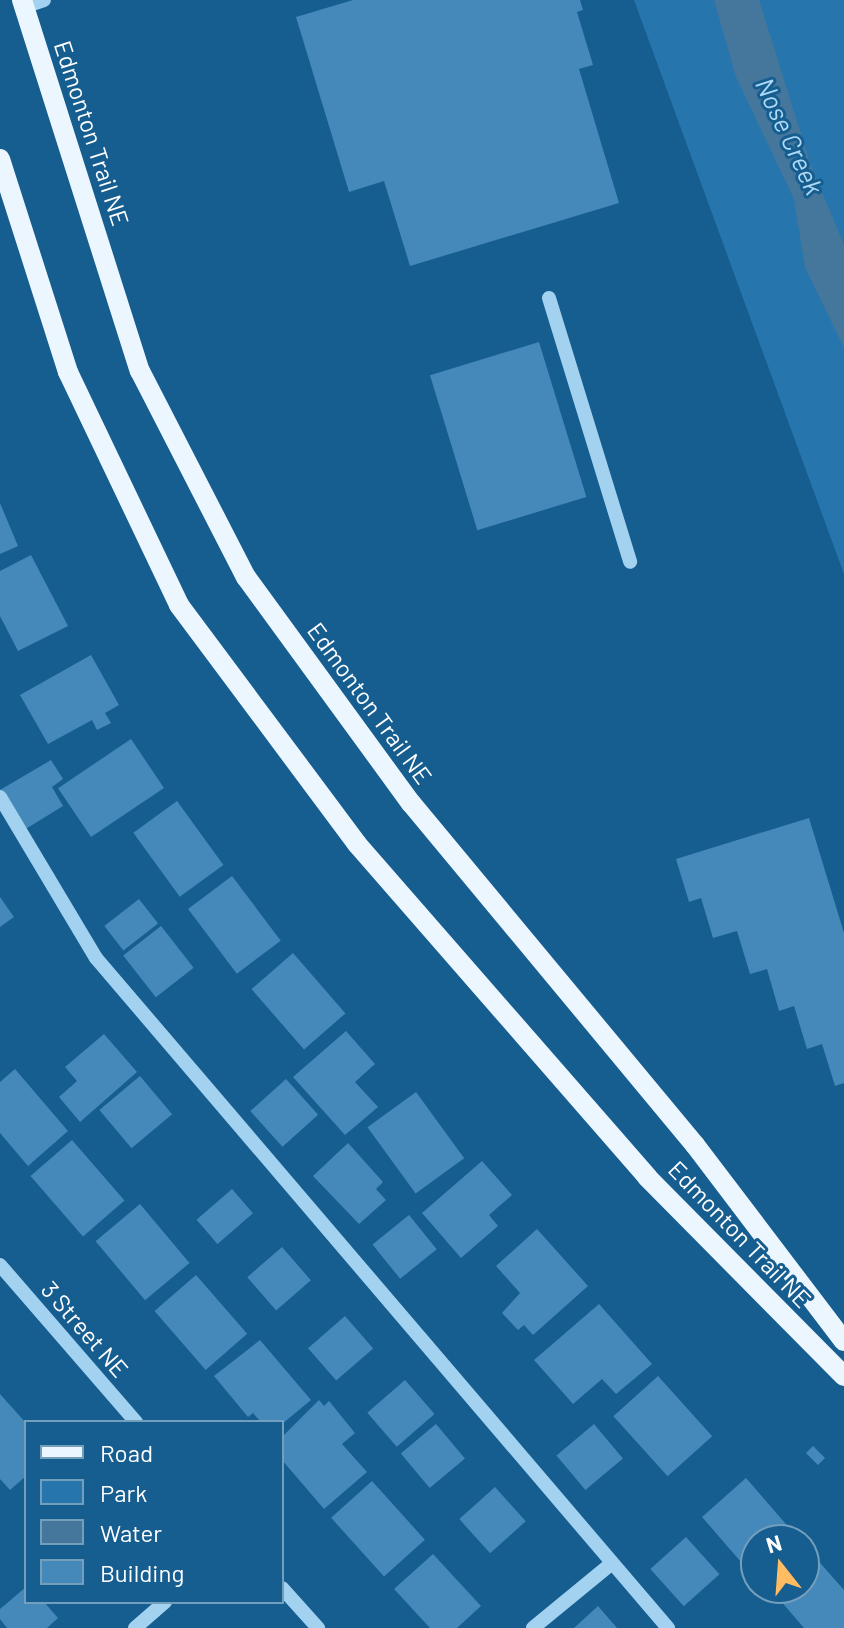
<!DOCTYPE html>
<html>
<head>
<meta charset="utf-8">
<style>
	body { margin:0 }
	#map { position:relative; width:844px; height:1628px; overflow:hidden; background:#165d90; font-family:Barlow,sans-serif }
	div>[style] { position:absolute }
	.green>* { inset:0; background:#2676ad }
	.water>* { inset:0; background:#45779c }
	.building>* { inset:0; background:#4489ba; transform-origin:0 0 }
	.minor>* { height:14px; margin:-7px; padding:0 7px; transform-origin:7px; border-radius:7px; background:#a3d1f0 }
	.major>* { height:20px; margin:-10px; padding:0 10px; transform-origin:10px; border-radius:10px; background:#ecf6ff }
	span { translate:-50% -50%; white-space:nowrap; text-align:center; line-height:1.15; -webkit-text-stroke:6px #165d90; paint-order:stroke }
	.street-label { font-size:24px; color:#fff }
	.water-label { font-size:26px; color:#afdaf7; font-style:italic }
	.legend { position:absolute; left:24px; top:1420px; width:260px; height:184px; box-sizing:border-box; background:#165d90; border:2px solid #739ebc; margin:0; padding:10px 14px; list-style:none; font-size:24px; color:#fff }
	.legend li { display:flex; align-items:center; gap:16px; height:40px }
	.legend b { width:40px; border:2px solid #739ebc }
	.north { position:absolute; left:740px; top:1524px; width:80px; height:80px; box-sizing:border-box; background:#165d90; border:2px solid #739ebc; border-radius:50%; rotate:343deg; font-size:22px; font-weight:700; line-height:32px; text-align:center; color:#fff }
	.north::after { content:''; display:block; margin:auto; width:28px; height:36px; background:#ffbc62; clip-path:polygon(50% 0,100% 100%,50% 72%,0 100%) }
</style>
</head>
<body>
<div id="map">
	<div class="green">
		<div style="clip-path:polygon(634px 0,844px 0,844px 574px,751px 320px)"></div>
	</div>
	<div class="water">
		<div style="clip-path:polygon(714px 0,759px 0,810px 163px,844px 245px,844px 348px,805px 267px,794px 199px,736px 77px)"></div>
	</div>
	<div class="building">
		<div style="clip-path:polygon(353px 0,580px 0,583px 10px,577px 12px,593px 65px,579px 69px,619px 203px,410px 266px,384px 181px,349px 192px,296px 17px)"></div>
		<div style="left:539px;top:342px;width:162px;height:114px;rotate:73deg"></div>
		<div style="clip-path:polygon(0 503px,18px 546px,0 554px)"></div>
		<div style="clip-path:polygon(31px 555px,68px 626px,18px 651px,0 616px,0 571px)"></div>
		<div style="clip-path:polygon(91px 655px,119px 705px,105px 713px,111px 723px,97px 730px,92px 720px,48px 744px,20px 695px)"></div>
		<div style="left:131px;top:739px;width:59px;height:88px;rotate:56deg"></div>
		<div style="clip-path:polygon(51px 760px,63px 779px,52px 787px,63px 806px,24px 830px,0 790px)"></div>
		<div style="left:177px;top:801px;width:79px;height:54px;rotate:54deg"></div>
		<div style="clip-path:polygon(809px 818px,844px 933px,844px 1083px,835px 1086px,822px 1044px,807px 1049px,794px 1006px,779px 1011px,767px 969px,750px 974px,737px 931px,713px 938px,701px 898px,689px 902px,676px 859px)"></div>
		<div style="left:232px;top:876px;width:81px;height:55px;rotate:53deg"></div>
		<div style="clip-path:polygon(0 897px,14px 917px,0 927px)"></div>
		<div style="left:139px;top:899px;width:31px;height:44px;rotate:52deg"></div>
		<div style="left:161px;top:926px;width:53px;height:48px;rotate:52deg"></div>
		<div style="left:293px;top:953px;width:80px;height:55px;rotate:49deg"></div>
		<div style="clip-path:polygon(346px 1031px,375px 1064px,355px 1082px,378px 1107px,345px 1135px,293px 1077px)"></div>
		<div style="clip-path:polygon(104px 1034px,137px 1072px,80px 1122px,59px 1097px,77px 1081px,65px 1067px)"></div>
		<div style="clip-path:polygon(15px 1069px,68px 1131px,28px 1166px,0 1133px,0 1082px)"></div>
		<div style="left:140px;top:1076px;width:50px;height:53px;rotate:50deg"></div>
		<div style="left:286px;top:1079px;width:48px;height:48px;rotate:48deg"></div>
		<div style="left:416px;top:1092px;width:82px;height:60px;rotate:54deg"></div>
		<div style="left:72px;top:1140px;width:80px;height:55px;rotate:49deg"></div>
		<div style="clip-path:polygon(348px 1143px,383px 1182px,376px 1189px,386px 1200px,359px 1224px,313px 1176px)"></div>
		<div style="clip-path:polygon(482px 1161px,512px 1195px,489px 1215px,498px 1226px,461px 1258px,422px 1213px)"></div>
		<div style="left:232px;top:1189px;width:32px;height:47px;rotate:49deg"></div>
		<div style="left:140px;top:1204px;width:77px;height:58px;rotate:50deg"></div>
		<div style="left:409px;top:1215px;width:44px;height:47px;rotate:51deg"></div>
		<div style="clip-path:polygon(537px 1229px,588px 1286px,533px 1335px,524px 1325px,518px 1330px,502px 1313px,520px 1293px,496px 1266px)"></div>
		<div style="left:282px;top:1247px;width:44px;height:46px;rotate:49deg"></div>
		<div style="left:196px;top:1275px;width:78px;height:55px;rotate:49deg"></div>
		<div style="clip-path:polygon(599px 1304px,652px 1364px,616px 1394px,602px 1379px,573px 1404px,534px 1360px)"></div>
		<div style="left:345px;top:1316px;width:43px;height:49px;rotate:49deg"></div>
		<div style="clip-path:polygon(260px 1340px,311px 1400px,282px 1424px,261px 1422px,253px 1413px,248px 1417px,214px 1376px)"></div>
		<div style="left:658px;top:1376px;width:81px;height:60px;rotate:48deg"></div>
		<div style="left:405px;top:1380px;width:45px;height:50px;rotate:49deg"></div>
		<div style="clip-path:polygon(0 1394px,26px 1423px,26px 1476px,10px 1490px,0 1479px)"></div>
		<div style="clip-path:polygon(319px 1400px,324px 1406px,329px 1401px,355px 1433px,342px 1444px,367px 1472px,324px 1509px,282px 1460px,282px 1437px)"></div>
		<div style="left:436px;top:1424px;width:45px;height:46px;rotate:50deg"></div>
		<div style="left:594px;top:1424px;width:45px;height:49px;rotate:50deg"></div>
		<div style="left:813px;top:1446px;width:17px;height:10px;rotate:45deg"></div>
		<div style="clip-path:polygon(746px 1478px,798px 1538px,756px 1540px,754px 1577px,702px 1517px)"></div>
		<div style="left:372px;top:1481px;width:79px;height:55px;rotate:48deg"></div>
		<div style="left:495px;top:1487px;width:46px;height:48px;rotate:48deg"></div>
		<div style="left:686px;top:1537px;width:50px;height:48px;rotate:48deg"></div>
		<div style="clip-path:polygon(433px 1554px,481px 1606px,457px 1628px,430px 1628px,394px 1589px)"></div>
		<div style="clip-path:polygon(814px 1556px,844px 1590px,844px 1628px,804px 1628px,773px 1592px,804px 1588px,804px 1564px)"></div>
		<div style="clip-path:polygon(26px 1587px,26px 1602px,44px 1602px,58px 1618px,47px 1628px,7px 1628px,0 1619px,0 1609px)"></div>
		<div style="clip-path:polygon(598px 1606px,617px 1628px,574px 1628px)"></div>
	</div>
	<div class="minor">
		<div style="left:24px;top:7px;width:21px;rotate:-19deg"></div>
		<div style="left:549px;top:298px;width:276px;rotate:72.9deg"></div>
		<div style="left:0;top:797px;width:187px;rotate:59.2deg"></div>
		<div style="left:96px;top:958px;width:881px;rotate:49.51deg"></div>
		<div style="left:0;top:1265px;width:208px;rotate:49.1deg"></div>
		<div style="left:282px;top:1588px;width:54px;rotate:48deg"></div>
		<div style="left:135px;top:1628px;width:40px;rotate:-41deg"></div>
		<div style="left:533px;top:1628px;width:102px;rotate:-39.4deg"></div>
	</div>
	<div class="major">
		<div style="left:22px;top:0;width:389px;rotate:72.4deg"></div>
		<div style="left:140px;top:371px;width:232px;rotate:62.8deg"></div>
		<div style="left:246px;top:577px;width:280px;rotate:53.9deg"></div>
		<div style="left:411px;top:803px;width:445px;rotate:50.3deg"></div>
		<div style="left:695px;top:1145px;width:246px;rotate:52.8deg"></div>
		<div style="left:0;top:159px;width:224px;rotate:72.3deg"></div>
		<div style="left:68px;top:372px;width:258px;rotate:64.5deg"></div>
		<div style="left:179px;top:605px;width:298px;rotate:53.3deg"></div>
		<div style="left:357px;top:844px;width:442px;rotate:48.9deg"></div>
		<div style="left:647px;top:1177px;width:280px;rotate:45.3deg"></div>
	</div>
	<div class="street-label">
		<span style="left:92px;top:133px;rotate:72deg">Edmonton Trail NE</span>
		<span style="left:370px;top:703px;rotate:54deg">Edmonton Trail NE</span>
		<span style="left:740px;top:1234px;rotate:46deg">Edmonton Trail NE</span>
		<span style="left:85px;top:1329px;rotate:49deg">3 Street NE</span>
	</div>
	<div class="water-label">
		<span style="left:790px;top:136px;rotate:65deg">Nose Creek</span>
	</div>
	<ul class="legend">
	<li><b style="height:10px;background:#ecf6ff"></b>Road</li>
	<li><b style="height:22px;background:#2676ad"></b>Park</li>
	<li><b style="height:22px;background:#45779c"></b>Water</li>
	<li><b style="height:22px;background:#4489ba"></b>Building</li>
	</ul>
	<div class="north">N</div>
</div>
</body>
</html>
